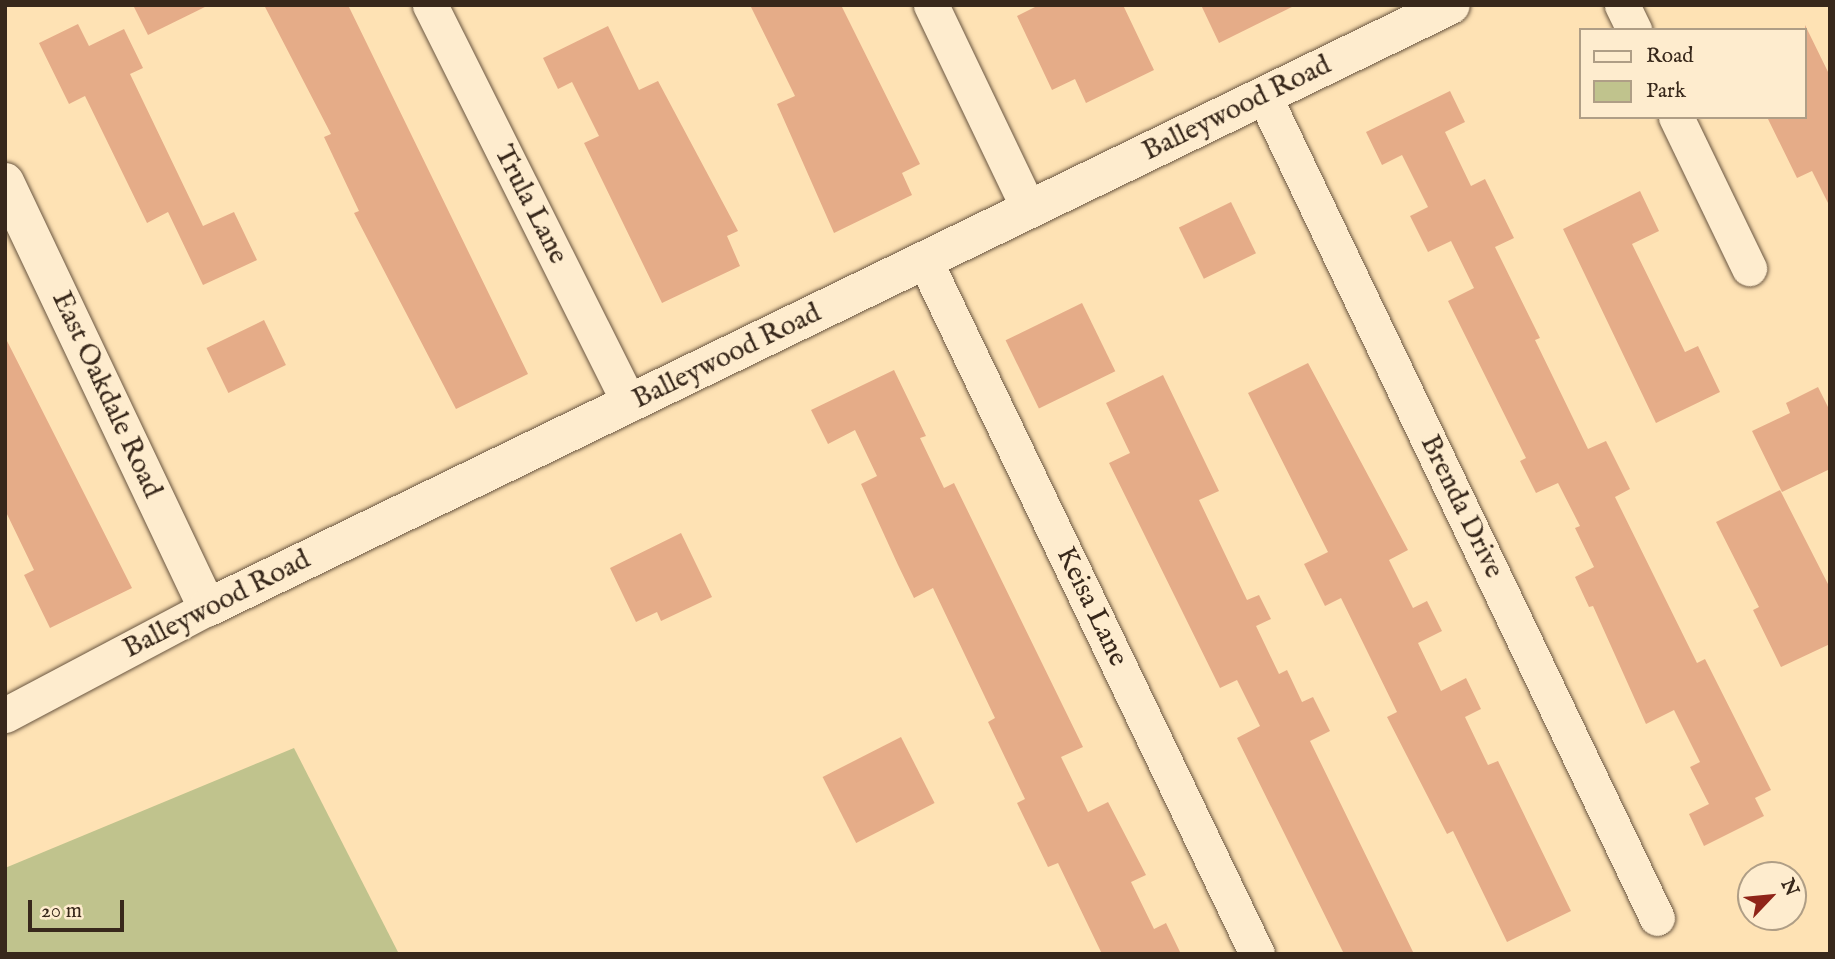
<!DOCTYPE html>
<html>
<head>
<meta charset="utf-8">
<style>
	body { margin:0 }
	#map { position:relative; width:1835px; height:959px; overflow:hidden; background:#fee2b4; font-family:"IM FELL English",serif }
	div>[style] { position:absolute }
	.green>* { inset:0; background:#c0c38d }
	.building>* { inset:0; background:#e5ac88; transform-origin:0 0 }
	.roads { filter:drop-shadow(0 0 2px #6a5641) drop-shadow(0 0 2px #6a5641) }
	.minor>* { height:35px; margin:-17.5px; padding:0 17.5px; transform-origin:17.5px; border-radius:17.5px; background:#feecce }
	.tertiary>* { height:38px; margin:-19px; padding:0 19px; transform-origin:19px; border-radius:19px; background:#feecce }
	span { translate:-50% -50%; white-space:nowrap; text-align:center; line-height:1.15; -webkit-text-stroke:5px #feecce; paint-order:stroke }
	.street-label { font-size:28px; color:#38281b }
	.frame { position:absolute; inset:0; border:7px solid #38281b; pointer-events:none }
	.legend { position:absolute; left:1579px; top:28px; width:228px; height:91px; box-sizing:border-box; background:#feecce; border:2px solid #af9e86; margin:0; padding:9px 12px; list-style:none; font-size:21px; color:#38281b }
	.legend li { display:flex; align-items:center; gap:14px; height:35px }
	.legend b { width:35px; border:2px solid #af9e86 }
	.north { position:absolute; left:1737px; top:861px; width:70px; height:70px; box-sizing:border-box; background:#feecce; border:2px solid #af9e86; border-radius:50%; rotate:64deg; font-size:19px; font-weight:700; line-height:28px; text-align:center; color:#38281b }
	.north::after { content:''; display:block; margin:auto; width:24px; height:32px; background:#8f2418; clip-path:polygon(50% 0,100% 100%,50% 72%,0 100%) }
	.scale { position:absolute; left:28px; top:900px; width:96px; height:32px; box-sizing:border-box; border:4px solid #38281b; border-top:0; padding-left:9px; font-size:21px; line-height:24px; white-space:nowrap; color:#38281b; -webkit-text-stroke:5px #feecce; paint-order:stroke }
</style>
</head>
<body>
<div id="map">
	<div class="green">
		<div style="clip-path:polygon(294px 748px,399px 954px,5px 954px,5px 868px)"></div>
	</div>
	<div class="building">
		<div style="clip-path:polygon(133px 5px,209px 5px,148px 35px)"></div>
		<div style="clip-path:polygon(264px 5px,348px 5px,528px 374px,456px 409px,354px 213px,359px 211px,324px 137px,331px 134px)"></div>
		<div style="clip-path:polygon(750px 5px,841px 5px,920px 164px,902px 173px,912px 195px,834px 233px,777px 104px,795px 96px)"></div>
		<div style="clip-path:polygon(1039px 5px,1123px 5px,1154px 70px,1086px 103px,1075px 79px,1052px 90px,1017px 16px)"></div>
		<div style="clip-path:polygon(1201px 5px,1296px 5px,1219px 43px)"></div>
		<div style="clip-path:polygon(78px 24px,89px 46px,124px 29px,143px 68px,130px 74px,203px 226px,234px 212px,257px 260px,203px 285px,168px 212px,147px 223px,85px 96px,69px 104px,39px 43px)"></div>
		<div style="clip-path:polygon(1805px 25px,1830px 76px,1830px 207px,1812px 171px,1797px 178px,1767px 117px,1805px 117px)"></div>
		<div style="clip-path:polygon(608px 26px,639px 90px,658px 81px,738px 231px,727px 236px,740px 266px,662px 303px,584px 143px,599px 136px,572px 82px,558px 89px,543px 58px)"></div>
		<div style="clip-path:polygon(1450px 91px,1465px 122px,1445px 132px,1471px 186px,1485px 179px,1514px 238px,1495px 247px,1540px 338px,1535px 340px,1588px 449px,1606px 441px,1630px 489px,1615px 497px,1697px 663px,1705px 659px,1771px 790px,1755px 798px,1764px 816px,1704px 846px,1689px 814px,1709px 804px,1690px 767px,1700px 762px,1674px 710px,1646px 724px,1593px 606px,1589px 607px,1575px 577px,1594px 567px,1575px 528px,1580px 526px,1558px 483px,1536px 493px,1520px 461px,1526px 458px,1448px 301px,1474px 288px,1451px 241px,1428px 252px,1410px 216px,1428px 207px,1402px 155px,1382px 165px,1366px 132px)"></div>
		<div style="clip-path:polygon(1640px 191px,1659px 231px,1632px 244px,1685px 352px,1698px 346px,1720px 392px,1656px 423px,1563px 229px)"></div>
		<div style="left:1231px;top:202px;width:57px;height:58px;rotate:64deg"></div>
		<div style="left:1082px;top:303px;width:76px;height:85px;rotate:64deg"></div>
		<div style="left:264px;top:320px;width:50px;height:64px;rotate:64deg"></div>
		<div style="clip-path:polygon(5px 337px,132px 588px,50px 628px,24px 575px,34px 570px,5px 510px)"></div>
		<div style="clip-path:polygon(1308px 363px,1408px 550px,1389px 560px,1413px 608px,1427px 601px,1442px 631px,1418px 643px,1441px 691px,1466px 678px,1481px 709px,1465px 717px,1488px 765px,1498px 761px,1571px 911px,1507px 942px,1453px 831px,1447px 834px,1387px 717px,1397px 712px,1341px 598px,1325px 606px,1304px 564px,1328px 552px,1248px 393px)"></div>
		<div style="clip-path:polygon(894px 370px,926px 436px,920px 438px,944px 488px,954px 483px,1083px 747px,1061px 757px,1088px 812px,1108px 802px,1146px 875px,1131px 882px,1154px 929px,1166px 923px,1181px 954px,1102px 954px,1058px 863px,1048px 867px,1017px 803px,1025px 799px,988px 722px,995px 718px,933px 588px,914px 598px,898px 565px,861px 484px,877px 476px,855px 430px,828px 444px,811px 410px)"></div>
		<div style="clip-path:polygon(1163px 375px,1219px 491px,1199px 500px,1247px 600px,1259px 595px,1271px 619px,1256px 626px,1279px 674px,1287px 670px,1302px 702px,1313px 697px,1330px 731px,1310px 741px,1414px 954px,1344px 954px,1237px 738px,1260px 726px,1237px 680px,1220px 688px,1109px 463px,1130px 453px,1106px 403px)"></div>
		<div style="clip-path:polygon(1818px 387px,1830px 411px,1830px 469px,1782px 492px,1752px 431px,1790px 413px,1786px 403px)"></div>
		<div style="clip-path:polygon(1780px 490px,1830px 588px,1830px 644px,1781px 667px,1753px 610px,1759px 607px,1716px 522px)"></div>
		<div style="clip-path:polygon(681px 533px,712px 597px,661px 621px,657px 612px,636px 622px,610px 568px)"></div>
		<div style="left:901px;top:737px;width:74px;height:88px;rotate:63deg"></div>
	</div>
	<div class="roads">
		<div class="minor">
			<div style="left:430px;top:5px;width:446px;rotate:63.4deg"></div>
			<div style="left:931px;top:5px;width:227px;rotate:64.4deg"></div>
			<div style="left:1622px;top:5px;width:28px;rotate:64deg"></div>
			<div style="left:1264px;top:96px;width:911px;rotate:64.45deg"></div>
			<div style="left:1676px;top:117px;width:168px;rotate:64.2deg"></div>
			<div style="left:925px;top:261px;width:768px;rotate:64.4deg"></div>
			<div style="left:5px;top:715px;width:229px;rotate:-27.9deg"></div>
		</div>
		<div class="tertiary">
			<div style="left:5px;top:182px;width:471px;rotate:64.6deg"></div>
			<div style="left:207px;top:608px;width:1382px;rotate:-25.86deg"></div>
		</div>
	</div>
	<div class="street-label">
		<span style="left:1237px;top:109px;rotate:-26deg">Balleywood Road</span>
		<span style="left:530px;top:205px;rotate:63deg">Trula Lane</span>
		<span style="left:727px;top:357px;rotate:-26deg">Balleywood Road</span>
		<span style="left:106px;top:395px;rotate:65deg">East Oakdale Road</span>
		<span style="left:1461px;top:507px;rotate:64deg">Brenda Drive</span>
		<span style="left:217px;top:605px;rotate:-27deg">Balleywood Road</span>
		<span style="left:1091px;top:607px;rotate:64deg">Keisa Lane</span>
	</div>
	<div class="frame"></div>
	<ul class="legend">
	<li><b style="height:9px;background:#feecce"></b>Road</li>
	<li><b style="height:19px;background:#c0c38d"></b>Park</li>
	</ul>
	<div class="north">N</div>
	<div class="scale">20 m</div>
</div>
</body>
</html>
